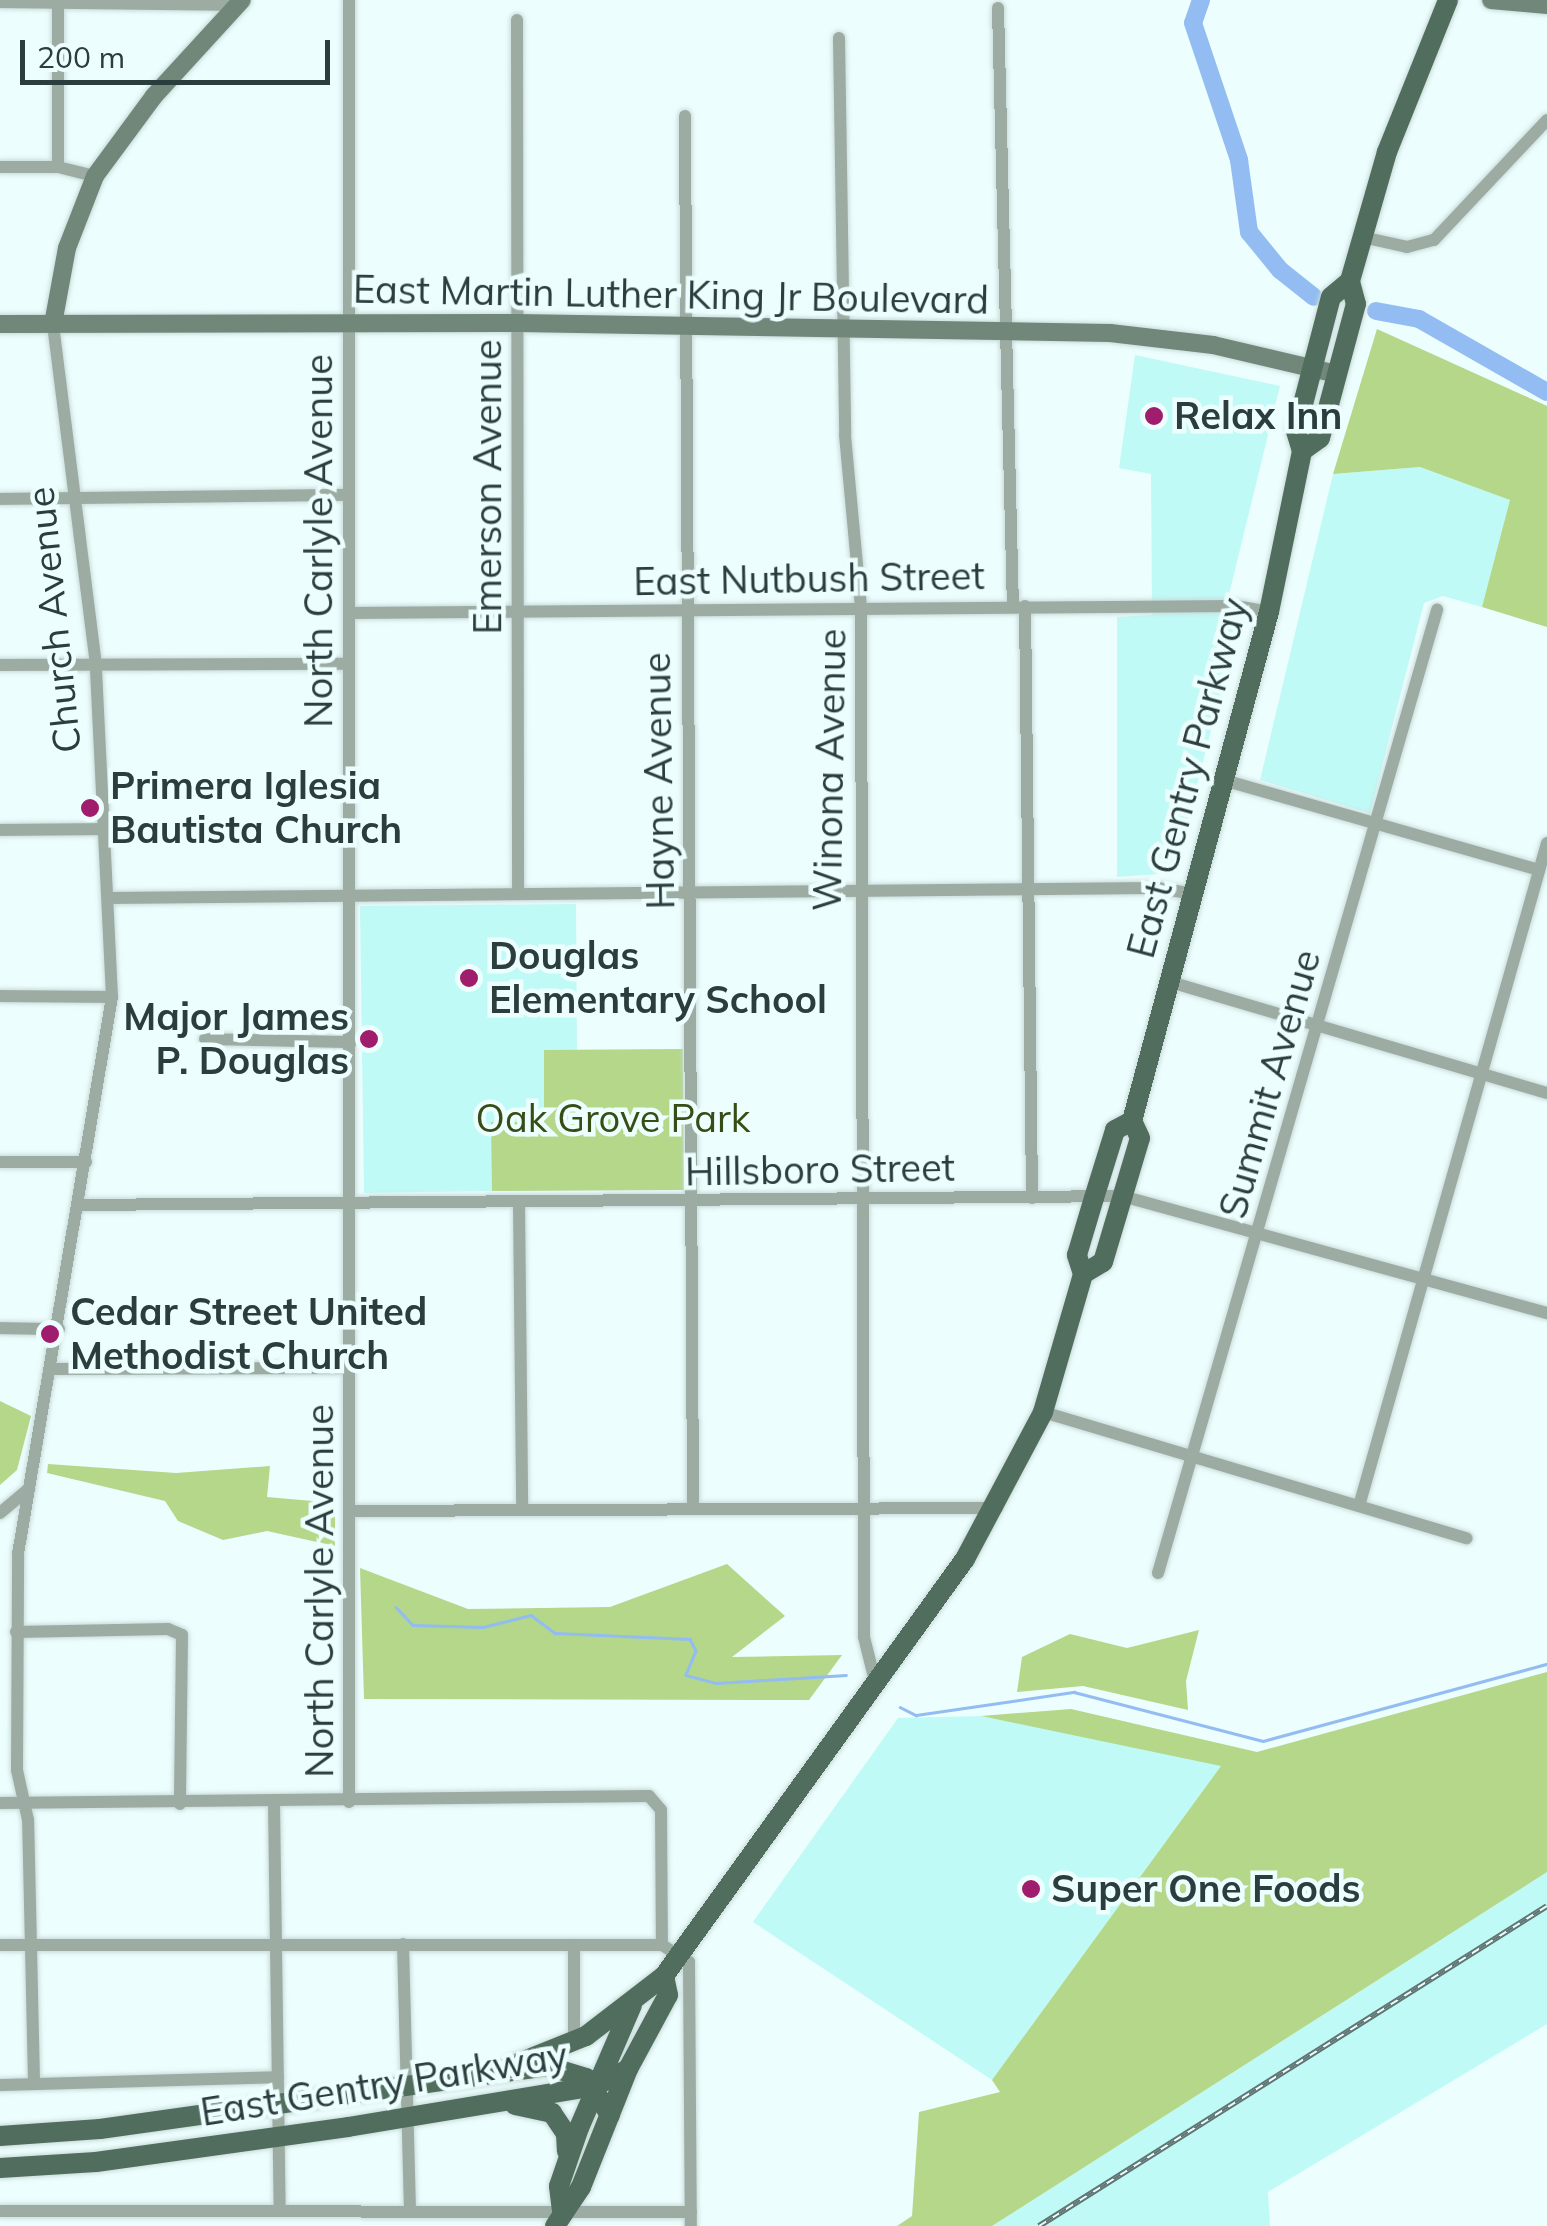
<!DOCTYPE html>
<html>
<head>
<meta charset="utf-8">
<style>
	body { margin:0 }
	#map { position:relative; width:1547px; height:2226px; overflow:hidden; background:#ecfefd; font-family:Mulish,sans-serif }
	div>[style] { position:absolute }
	.built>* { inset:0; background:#c0faf6 }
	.green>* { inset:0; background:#b4d78a }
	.stream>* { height:2.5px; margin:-1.25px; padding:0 1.25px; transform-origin:1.25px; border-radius:1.25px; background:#92bcf2 }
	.river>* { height:18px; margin:-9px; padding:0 9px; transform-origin:9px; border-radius:9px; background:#92bcf2 }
	.roads { filter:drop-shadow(0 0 2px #c9dbda) drop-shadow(0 0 2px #c9dbda) }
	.street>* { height:12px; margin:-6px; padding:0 6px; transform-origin:6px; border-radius:6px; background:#9daca3 }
	.secondary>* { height:18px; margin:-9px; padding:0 9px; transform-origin:9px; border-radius:9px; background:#70877a }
	.primary>* { height:20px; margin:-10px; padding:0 10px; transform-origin:10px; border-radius:10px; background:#516d5d }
	.rail>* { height:6px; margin-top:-3px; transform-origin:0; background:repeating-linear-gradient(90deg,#ecfefd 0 8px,#617473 0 16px); box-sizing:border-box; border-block:2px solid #617473 }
	.dots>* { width:28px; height:28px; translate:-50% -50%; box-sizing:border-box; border:5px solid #ecfefd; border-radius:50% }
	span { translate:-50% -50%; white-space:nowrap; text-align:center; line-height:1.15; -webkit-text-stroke:9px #ecfefd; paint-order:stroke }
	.street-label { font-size:38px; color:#2b3e3d }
	.poi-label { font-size:38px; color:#2b3e3d; font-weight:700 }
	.left { translate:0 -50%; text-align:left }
	.right { translate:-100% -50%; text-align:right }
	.park-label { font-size:38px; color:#374d15 }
	.scale { position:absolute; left:20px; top:40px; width:310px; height:45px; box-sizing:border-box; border:5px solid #2b3e3d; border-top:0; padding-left:12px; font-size:30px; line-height:35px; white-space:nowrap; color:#2b3e3d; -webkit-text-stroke:8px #ecfefd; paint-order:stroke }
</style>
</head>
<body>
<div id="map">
	<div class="built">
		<div style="clip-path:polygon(1135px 355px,1280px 386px,1223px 619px,1239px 623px,1174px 873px,1117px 877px,1117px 617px,1152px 615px,1151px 474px,1119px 468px)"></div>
		<div style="clip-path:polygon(1420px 467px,1511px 500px,1482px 607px,1443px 596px,1424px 603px,1370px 813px,1260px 780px,1333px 474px)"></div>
		<div style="clip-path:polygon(576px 904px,577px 1050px,544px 1050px,544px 1122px,492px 1123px,492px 1191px,364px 1193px,360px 906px)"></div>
		<div style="clip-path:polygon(981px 1716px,1222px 1765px,992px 2080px,753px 1922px,898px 1718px)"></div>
		<div style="clip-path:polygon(1547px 1872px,1547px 2024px,1268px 2192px,1270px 2226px,992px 2226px)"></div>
	</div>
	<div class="green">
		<div style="clip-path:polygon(1377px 329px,1547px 406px,1547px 627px,1482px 607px,1510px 500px,1420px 467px,1333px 474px)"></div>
		<div style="clip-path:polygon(683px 1049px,684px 1190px,492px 1191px,491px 1122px,544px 1122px,544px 1050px)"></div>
		<div style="clip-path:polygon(0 1401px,31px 1416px,17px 1470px,0 1485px)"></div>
		<div style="clip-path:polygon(48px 1464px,176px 1473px,270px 1466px,267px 1497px,335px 1503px,335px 1546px,267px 1531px,223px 1540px,178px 1521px,165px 1501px,47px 1473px)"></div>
		<div style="clip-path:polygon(727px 1564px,785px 1616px,732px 1657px,842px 1655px,809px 1700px,364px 1699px,360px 1568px,468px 1609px,610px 1607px)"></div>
		<div style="clip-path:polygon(1199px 1630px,1186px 1681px,1188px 1710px,1083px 1686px,1017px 1692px,1022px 1657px,1070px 1634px,1127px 1648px)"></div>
		<div style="clip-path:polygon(1547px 1672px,1547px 1872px,992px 2226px,897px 2226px,912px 2216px,919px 2112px,1000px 2092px,992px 2080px,1221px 1766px,981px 1716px,1071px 1709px,1257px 1752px)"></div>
	</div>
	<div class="stream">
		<div style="left:396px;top:1607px;width:25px;rotate:47deg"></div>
		<div style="left:413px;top:1625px;width:70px;rotate:1.6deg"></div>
		<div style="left:483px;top:1627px;width:49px;rotate:-14deg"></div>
		<div style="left:531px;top:1615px;width:30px;rotate:37deg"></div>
		<div style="left:555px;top:1633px;width:135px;rotate:2.5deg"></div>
		<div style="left:690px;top:1639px;width:13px;rotate:63deg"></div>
		<div style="left:696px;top:1651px;width:26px;rotate:113deg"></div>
		<div style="left:686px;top:1675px;width:31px;rotate:15deg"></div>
		<div style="left:716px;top:1683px;width:130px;rotate:-3.5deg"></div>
		<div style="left:900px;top:1707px;width:18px;rotate:27deg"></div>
		<div style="left:916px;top:1715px;width:160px;rotate:-8.3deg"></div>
		<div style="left:1074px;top:1692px;width:195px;rotate:14.5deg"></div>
		<div style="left:1263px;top:1741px;width:294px;rotate:-15.2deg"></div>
	</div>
	<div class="river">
		<div style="left:1201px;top:0;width:24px;rotate:109deg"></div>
		<div style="left:1193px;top:23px;width:145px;rotate:71.4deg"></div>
		<div style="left:1239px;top:160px;width:73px;rotate:82.1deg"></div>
		<div style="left:1249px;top:232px;width:49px;rotate:50.8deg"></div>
		<div style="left:1280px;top:270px;width:43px;rotate:38.5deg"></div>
		<div style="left:1376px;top:311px;width:44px;rotate:10.5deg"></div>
		<div style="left:1419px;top:319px;width:147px;rotate:29.7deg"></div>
	</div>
	<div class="roads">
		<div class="street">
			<div style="left:58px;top:0;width:167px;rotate:90deg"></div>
			<div style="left:0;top:2px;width:237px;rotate:0.7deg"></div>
			<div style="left:998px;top:8px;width:599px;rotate:88.57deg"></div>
			<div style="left:517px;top:20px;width:874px;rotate:89.93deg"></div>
			<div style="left:839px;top:38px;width:397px;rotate:89.1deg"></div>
			<div style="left:845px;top:435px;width:174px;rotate:84.7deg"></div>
			<div style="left:861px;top:608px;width:1029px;rotate:89.83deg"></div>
			<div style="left:864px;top:1637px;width:45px;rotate:76deg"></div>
			<div style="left:685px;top:116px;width:1389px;rotate:89.67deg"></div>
			<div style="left:0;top:167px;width:58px"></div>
			<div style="left:58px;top:167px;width:38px;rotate:14deg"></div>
			<div style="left:1362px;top:237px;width:46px;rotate:12.5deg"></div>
			<div style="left:1407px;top:247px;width:28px;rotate:-15deg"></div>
			<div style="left:1434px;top:240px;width:165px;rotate:-46.7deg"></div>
			<div style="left:0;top:499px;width:349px;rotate:-0.7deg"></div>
			<div style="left:1025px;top:606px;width:592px;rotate:89.32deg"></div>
			<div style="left:349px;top:613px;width:887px;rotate:-0.45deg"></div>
			<div style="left:1236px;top:606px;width:34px;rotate:10deg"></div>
			<div style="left:0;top:665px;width:349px;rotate:-0.2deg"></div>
			<div style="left:1227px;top:781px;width:324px;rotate:15.9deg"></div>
			<div style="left:0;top:830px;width:106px;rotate:-0.5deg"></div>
			<div style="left:110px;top:898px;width:1047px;rotate:-0.55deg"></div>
			<div style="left:1157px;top:888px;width:37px;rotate:9deg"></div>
			<div style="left:1170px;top:982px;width:393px;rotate:16.4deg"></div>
			<div style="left:0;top:996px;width:112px;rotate:0.5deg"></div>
			<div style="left:205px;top:1039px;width:146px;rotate:1.2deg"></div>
			<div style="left:0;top:1162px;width:86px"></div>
			<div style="left:519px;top:1202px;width:305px;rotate:89.4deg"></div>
			<div style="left:78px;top:1205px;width:1044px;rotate:-0.49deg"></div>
			<div style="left:1122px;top:1196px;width:441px;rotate:15.4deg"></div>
			<div style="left:0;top:1328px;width:59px;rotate:1deg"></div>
			<div style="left:52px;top:1369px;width:299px;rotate:-0.2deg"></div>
			<div style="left:1043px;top:1412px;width:442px;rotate:16.6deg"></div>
			<div style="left:1359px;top:1506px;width:689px;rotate:-74.17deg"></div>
			<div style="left:351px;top:1511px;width:646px;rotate:-0.27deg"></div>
			<div style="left:0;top:1513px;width:38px;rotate:-40deg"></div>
			<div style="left:1158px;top:1573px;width:1003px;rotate:-73.84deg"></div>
			<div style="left:16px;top:1632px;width:152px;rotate:-1.1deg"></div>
			<div style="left:168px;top:1629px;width:15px;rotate:23deg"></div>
			<div style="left:182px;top:1635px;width:169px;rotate:90.7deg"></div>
			<div style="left:349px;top:1802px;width:1802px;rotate:-90deg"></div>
			<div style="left:0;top:1803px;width:649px;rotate:-0.62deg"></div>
			<div style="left:649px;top:1796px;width:18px;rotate:49deg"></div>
			<div style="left:661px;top:1810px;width:135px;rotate:89.6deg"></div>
			<div style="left:274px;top:1803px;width:407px;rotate:89.2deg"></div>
			<div style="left:403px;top:1944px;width:265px;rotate:88.5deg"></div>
			<div style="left:0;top:1945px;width:662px"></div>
			<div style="left:662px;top:1945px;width:32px;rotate:32deg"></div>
			<div style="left:689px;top:1962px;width:264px;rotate:89.6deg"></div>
			<div style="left:574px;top:2043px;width:98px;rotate:-90deg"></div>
			<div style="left:34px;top:2080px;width:260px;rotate:-91.3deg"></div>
			<div style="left:28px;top:1820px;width:51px;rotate:-102.4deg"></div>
			<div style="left:17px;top:1770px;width:216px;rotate:-89.7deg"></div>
			<div style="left:18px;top:1554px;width:565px;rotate:-80.42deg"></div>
			<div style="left:112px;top:997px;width:332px;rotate:-92.8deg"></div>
			<div style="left:96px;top:665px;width:344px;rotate:-97.2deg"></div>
			<div style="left:0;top:2085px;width:278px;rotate:-1.6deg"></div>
			<div style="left:0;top:2211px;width:691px;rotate:0.08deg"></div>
		</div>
		<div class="secondary">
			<div style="left:1491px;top:0;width:56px;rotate:5.1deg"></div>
			<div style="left:0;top:324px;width:518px;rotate:-0.11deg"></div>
			<div style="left:518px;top:323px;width:592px;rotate:0.97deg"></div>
			<div style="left:1110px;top:333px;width:104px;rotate:6.6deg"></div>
			<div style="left:1213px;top:345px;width:127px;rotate:13.2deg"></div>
			<div style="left:53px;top:324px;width:77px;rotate:-79.6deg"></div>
			<div style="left:67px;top:248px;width:77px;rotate:-68.7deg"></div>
			<div style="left:95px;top:176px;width:99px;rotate:-53.6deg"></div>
			<div style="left:154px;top:96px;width:130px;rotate:-47.5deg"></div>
		</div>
		<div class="primary">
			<div style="left:1302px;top:451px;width:22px;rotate:-36deg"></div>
			<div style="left:1320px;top:438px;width:139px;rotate:-75deg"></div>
			<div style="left:1356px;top:304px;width:24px;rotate:-105deg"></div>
			<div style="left:1350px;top:281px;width:134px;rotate:-74deg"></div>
			<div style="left:1387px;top:152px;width:164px;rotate:-68.1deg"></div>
			<div style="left:1083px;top:1274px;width:23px;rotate:-31deg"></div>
			<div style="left:1103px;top:1262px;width:129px;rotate:-73.4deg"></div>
			<div style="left:1140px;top:1138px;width:19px;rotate:-115deg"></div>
			<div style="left:1132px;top:1121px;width:527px;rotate:-74.94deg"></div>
			<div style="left:1269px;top:612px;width:164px;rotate:-78.4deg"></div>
			<div style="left:1302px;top:451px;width:21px;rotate:-107deg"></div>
			<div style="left:1296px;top:431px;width:138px;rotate:-75.4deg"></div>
			<div style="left:1331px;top:297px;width:25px;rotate:-40deg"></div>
			<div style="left:506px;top:2068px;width:86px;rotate:-21.8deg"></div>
			<div style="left:586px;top:2036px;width:98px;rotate:-37.6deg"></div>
			<div style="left:664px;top:1976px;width:514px;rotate:-54.18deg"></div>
			<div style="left:965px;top:1559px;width:166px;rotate:-62deg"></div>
			<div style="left:1043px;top:1412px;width:144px;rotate:-73.8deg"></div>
			<div style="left:1083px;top:1274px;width:20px;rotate:-108deg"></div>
			<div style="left:1077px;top:1255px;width:59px;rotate:-73.4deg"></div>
			<div style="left:1094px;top:1198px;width:71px;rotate:-72.8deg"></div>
			<div style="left:1115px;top:1130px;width:19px;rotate:-28deg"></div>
			<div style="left:515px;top:2105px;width:38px;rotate:12deg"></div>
			<div style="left:552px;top:2113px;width:25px;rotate:56deg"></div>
			<div style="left:566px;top:2134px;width:17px;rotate:87deg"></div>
			<div style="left:0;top:2136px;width:100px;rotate:-4deg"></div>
			<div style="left:100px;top:2129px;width:451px;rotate:-8deg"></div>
			<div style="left:547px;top:2066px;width:41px;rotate:17.1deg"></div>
			<div style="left:586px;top:2078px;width:44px;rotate:57deg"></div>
			<div style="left:0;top:2168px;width:96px;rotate:-3.6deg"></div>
			<div style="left:96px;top:2162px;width:254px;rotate:-7.9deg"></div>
			<div style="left:348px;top:2127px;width:250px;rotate:-9.4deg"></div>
			<div style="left:595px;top:2086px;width:37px;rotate:-27deg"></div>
			<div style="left:562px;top:2211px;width:25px;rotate:-97deg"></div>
			<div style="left:559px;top:2186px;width:61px;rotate:-71deg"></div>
			<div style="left:579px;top:2128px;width:134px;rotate:-66.7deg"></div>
			<div style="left:555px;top:2226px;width:47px;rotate:-56.3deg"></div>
			<div style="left:581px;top:2187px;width:127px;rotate:-68.3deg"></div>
			<div style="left:628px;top:2069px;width:84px;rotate:-61.6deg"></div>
			<div style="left:668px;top:1995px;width:19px;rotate:-102deg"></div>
		</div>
	</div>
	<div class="rail">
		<div style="left:1039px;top:2226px;width:600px;rotate:-32.21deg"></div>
	</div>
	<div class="dots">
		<div style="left:1154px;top:416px;background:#a01c6c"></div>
		<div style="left:90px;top:808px;background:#a01c6c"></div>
		<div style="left:469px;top:978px;background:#a01c6c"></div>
		<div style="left:369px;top:1039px;background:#a01c6c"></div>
		<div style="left:50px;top:1334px;background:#a01c6c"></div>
		<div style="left:1031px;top:1889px;background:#a01c6c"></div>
	</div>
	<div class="street-label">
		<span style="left:671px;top:295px;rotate:1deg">East Martin Luther King Jr Boulevard</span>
		<span style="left:488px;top:487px;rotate:-90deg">Emerson Avenue</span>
		<span style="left:319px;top:541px;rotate:-90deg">North Carlyle Avenue</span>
		<span style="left:809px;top:579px;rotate:-1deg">East Nutbush Street</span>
		<span style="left:54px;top:620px;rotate:-96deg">Church Avenue</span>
		<span style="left:830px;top:770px;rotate:-89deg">Winona Avenue</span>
		<span style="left:1188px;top:778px;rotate:-75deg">East Gentry Parkway</span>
		<span style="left:659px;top:781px;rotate:-91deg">Hayne Avenue</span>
		<span style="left:1270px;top:1084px;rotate:-74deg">Summit Avenue</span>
		<span style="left:820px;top:1170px;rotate:-1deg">Hillsboro Street</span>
		<span style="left:320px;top:1591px;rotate:-90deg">North Carlyle Avenue</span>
		<span style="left:384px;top:2084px;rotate:-9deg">East Gentry Parkway</span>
	</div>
	<div class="poi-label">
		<span class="left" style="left:1174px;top:416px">Relax Inn</span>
		<span class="left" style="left:110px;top:808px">Primera Iglesia<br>Bautista Church</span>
		<span class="left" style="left:489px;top:978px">Douglas<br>Elementary School</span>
		<span class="right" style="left:349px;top:1039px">Major James<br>P. Douglas</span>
		<span class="left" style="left:70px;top:1334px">Cedar Street United<br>Methodist Church</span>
		<span class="left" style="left:1051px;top:1889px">Super One Foods</span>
	</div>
	<div class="park-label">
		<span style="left:613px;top:1119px">Oak Grove Park</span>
	</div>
	<div class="scale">200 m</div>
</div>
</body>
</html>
